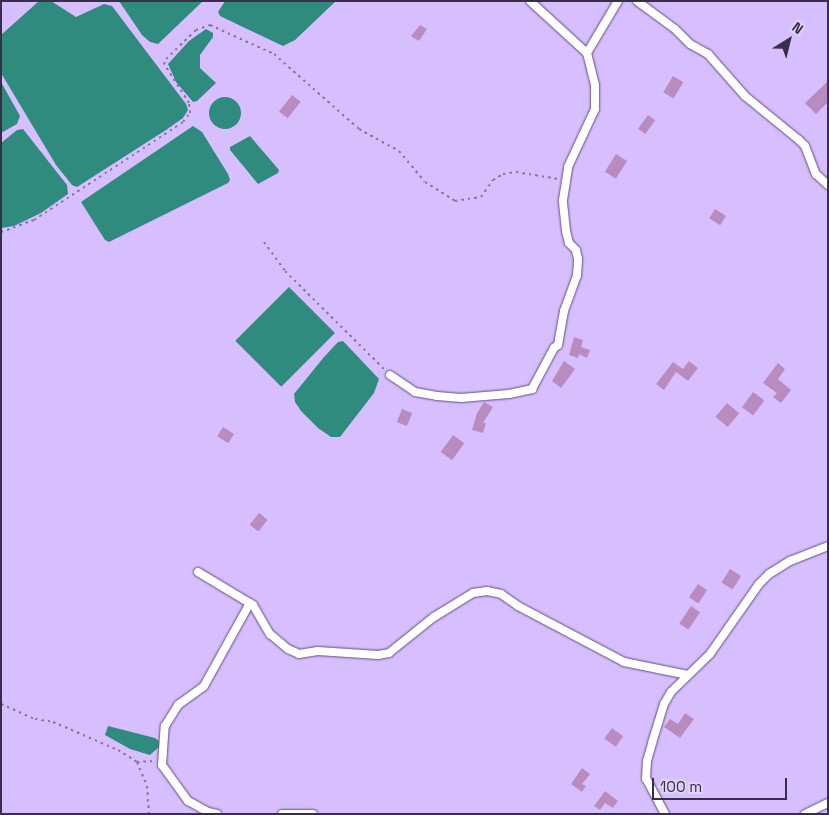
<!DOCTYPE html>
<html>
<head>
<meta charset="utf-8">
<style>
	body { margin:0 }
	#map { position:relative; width:829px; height:815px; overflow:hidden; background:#d7bfff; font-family:"Space Grotesk",sans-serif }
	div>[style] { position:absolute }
	.water>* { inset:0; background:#2f8b7e; transform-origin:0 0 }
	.round { border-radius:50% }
	.building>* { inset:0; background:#b98cbf; transform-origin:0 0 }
	.path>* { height:2px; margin-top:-1px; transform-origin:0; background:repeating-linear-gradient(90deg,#8675a2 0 2.5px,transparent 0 6.5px) }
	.roads { filter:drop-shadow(0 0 1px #644d84) drop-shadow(0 0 1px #644d84) }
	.street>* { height:8px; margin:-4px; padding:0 4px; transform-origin:4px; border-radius:4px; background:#fff }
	span { translate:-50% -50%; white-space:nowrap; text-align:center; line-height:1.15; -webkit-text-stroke:4px #e0d2f8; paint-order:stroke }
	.frame { position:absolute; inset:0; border:2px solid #372e47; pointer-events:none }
	.north { position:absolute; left:764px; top:15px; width:50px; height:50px; -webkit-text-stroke:4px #e0d2f8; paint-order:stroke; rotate:36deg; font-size:14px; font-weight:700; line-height:20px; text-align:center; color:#372e47 }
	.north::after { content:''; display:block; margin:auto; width:18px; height:22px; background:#372e47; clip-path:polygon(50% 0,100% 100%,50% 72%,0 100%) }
	.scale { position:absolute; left:652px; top:778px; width:135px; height:22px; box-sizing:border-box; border:2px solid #372e47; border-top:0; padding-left:6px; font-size:15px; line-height:18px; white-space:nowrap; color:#372e47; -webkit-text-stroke:4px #e0d2f8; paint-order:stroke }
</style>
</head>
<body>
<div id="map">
	<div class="water">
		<div style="clip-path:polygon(39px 1px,51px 1px,76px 17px,104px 4px,112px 6px,186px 104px,188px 110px,183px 118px,166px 130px,77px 187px,72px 185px,56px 165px,1px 73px,1px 35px)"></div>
		<div style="clip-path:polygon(119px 1px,203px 1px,158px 44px,150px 42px,142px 35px)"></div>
		<div style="clip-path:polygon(225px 1px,336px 1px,295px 40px,283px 46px,220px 16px,218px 12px)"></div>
		<div style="clip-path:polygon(206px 29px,213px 33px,213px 37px,200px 55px,200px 68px,216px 83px,197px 101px,193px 102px,176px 82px,168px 64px,189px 41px)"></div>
		<div style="clip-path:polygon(1px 82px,20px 116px,17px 124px,1px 133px)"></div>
		<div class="round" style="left:209px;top:97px;width:32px;height:32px"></div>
		<div style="clip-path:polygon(193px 126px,202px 132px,228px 174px,230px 180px,228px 183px,109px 242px,105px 240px,81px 202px)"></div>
		<div style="clip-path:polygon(23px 129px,67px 185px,68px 194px,41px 213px,14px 226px,1px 228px,1px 143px,17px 130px)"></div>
		<div style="clip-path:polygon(250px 136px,279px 170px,278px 173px,258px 184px,230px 150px,230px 147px)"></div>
		<div style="left:289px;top:287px;width:65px;height:76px;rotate:45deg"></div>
		<div style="clip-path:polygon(343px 341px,379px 379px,374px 393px,340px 437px,331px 437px,318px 428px,301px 411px,295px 402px,294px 394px,324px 357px,338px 342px)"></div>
		<div style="clip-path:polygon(108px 726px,155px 738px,159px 741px,159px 747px,150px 755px,130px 749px,105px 735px)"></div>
	</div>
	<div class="building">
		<div style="clip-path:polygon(420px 25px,427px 29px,419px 41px,411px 36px)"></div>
		<div style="left:673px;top:76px;width:12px;height:19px;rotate:31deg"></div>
		<div style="clip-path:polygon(828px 81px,828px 102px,816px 114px,805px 103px)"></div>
		<div style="left:292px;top:95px;width:11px;height:21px;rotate:38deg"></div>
		<div style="left:648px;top:115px;width:9px;height:17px;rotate:36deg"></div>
		<div style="left:616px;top:154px;width:13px;height:21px;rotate:32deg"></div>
		<div style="left:715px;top:209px;width:13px;height:11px;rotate:32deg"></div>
		<div style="clip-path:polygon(574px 337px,583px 340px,581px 347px,590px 350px,587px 358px,579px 354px,578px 358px,569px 355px)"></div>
		<div style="clip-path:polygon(564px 361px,575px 369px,561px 388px,552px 381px)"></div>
		<div style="clip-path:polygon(689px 361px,698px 368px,688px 381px,676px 372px,664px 390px,656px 384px,673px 362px,683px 369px)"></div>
		<div style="clip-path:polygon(778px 363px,785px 369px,778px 379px,791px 390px,781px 403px,773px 397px,777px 393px,763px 383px)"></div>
		<div style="left:753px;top:392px;width:14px;height:19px;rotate:36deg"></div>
		<div style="clip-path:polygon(484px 402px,493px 407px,483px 423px,486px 423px,483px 433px,472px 430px,477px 413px)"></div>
		<div style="left:727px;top:403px;width:16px;height:18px;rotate:40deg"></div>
		<div style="left:402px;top:409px;width:11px;height:14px;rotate:22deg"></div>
		<div style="left:223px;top:427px;width:13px;height:11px;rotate:32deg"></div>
		<div style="left:453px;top:435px;width:14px;height:21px;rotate:36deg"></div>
		<div style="left:259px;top:513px;width:11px;height:15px;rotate:38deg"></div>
		<div style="left:730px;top:569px;width:13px;height:16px;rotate:32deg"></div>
		<div style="left:698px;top:584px;width:11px;height:16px;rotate:34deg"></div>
		<div style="left:691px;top:606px;width:11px;height:21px;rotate:34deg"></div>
		<div style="clip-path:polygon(685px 713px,694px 719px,680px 738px,664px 727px,670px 719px,678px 724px)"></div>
		<div style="left:612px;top:728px;width:14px;height:13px;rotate:36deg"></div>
		<div style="clip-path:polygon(582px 768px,590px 774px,582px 784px,586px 786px,582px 792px,571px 784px)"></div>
		<div style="clip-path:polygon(605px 791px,618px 801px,613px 808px,605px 803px,600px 810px,594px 806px)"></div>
	</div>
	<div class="path">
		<div style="left:1px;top:232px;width:35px;rotate:-20deg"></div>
		<div style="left:34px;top:220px;width:178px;rotate:-33.3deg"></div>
		<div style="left:183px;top:122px;width:11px;rotate:-52deg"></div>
		<div style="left:190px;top:113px;width:10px;rotate:-96deg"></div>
		<div style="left:189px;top:103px;width:46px;rotate:-122.7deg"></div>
		<div style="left:164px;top:64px;width:5px;rotate:-68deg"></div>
		<div style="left:166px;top:59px;width:42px;rotate:-44deg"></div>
		<div style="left:196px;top:30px;width:15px;rotate:-20deg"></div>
		<div style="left:210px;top:25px;width:70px;rotate:24.4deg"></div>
		<div style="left:274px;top:54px;width:113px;rotate:41.4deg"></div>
		<div style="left:359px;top:129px;width:46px;rotate:28.8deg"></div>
		<div style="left:399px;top:151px;width:40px;rotate:50deg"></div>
		<div style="left:425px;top:182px;width:36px;rotate:32deg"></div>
		<div style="left:455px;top:201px;width:26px;rotate:-9deg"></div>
		<div style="left:481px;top:197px;width:21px;rotate:-55deg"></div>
		<div style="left:493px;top:180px;width:12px;rotate:-31deg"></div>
		<div style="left:503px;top:174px;width:13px;rotate:-9deg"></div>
		<div style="left:516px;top:172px;width:43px;rotate:9.5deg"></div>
		<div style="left:264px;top:242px;width:36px;rotate:54deg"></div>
		<div style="left:285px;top:271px;width:141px;rotate:44.7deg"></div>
		<div style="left:1px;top:704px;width:37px;rotate:24deg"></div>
		<div style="left:35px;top:719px;width:18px;rotate:9deg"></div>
		<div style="left:53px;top:722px;width:71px;rotate:23.3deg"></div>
		<div style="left:118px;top:750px;width:22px;rotate:32deg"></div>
		<div style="left:137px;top:762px;width:26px;rotate:67deg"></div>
		<div style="left:147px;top:786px;width:28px;rotate:86deg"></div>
		<div style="left:137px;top:762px;width:18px;rotate:-3deg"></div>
	</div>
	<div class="roads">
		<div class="street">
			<div style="left:530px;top:1px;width:77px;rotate:42.4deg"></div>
			<div style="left:637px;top:1px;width:47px;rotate:36.4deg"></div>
			<div style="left:675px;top:29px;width:21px;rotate:45deg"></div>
			<div style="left:690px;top:44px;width:21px;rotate:29deg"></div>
			<div style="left:708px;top:54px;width:56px;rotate:48.6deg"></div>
			<div style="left:745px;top:96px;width:70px;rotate:39.2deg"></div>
			<div style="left:799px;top:140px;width:8px;rotate:45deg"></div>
			<div style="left:805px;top:146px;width:30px;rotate:69deg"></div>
			<div style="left:816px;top:174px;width:16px;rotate:43deg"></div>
			<div style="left:390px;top:375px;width:30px;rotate:34deg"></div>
			<div style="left:415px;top:392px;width:22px;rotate:10deg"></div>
			<div style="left:437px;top:396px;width:24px;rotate:5deg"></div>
			<div style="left:461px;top:398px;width:48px;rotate:-4.8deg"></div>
			<div style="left:509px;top:394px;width:24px;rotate:-12deg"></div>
			<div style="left:532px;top:389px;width:47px;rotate:-61.8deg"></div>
			<div style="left:554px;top:348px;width:5px;rotate:-37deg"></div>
			<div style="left:558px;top:345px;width:35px;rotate:-80deg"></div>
			<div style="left:564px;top:311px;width:38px;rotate:-70deg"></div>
			<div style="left:577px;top:275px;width:16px;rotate:-86deg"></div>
			<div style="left:578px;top:259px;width:9px;rotate:-103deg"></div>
			<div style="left:576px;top:250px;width:10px;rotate:-135deg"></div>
			<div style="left:569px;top:243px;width:12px;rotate:-104deg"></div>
			<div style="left:566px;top:231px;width:31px;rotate:-96deg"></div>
			<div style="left:563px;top:200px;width:33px;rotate:-81deg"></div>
			<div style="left:568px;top:167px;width:64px;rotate:-65deg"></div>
			<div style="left:595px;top:109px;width:24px;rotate:-90deg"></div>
			<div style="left:595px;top:85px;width:33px;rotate:-104deg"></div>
			<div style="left:587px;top:53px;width:61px;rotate:-59.2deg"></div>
			<div style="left:198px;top:572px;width:64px;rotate:31deg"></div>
			<div style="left:253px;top:605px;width:34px;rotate:60deg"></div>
			<div style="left:270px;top:634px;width:23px;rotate:40deg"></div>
			<div style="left:288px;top:649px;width:12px;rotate:24deg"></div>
			<div style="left:299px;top:654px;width:19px;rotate:-9deg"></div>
			<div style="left:318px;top:651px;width:60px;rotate:3.8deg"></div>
			<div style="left:378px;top:655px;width:11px;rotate:-10deg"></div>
			<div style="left:389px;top:653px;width:58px;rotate:-38.7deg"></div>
			<div style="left:434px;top:617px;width:46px;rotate:-31.6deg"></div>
			<div style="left:473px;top:593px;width:14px;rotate:-8deg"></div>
			<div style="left:487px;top:591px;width:14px;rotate:12deg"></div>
			<div style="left:501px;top:594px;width:21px;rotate:35deg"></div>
			<div style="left:518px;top:606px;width:120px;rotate:27.8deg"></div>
			<div style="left:624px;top:662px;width:65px;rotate:11.5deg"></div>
			<div style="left:217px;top:814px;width:9px;rotate:-167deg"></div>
			<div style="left:208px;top:812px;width:23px;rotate:-151deg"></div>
			<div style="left:188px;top:801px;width:44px;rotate:-125.8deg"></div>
			<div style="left:162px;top:765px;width:39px;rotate:-86deg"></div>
			<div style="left:165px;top:726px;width:25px;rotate:-58deg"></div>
			<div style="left:178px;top:705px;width:32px;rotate:-36deg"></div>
			<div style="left:204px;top:686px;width:95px;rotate:-61deg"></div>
			<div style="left:282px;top:814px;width:31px"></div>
			<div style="left:665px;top:814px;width:40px;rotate:-118deg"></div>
			<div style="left:646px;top:779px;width:18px;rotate:-87deg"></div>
			<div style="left:647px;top:761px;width:19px;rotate:-74deg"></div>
			<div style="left:652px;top:743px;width:41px;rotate:-72.9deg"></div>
			<div style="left:664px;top:704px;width:14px;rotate:-60deg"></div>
			<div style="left:671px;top:692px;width:54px;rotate:-44.3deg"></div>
			<div style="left:710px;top:654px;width:85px;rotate:-55deg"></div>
			<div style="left:759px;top:584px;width:14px;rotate:-45deg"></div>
			<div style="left:769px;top:574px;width:25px;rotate:-32deg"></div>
			<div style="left:790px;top:561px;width:41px;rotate:-21.5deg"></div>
			<div style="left:805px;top:814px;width:25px;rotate:-26deg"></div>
		</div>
	</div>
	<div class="frame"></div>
	<div class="north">N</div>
	<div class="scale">100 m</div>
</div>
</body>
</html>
